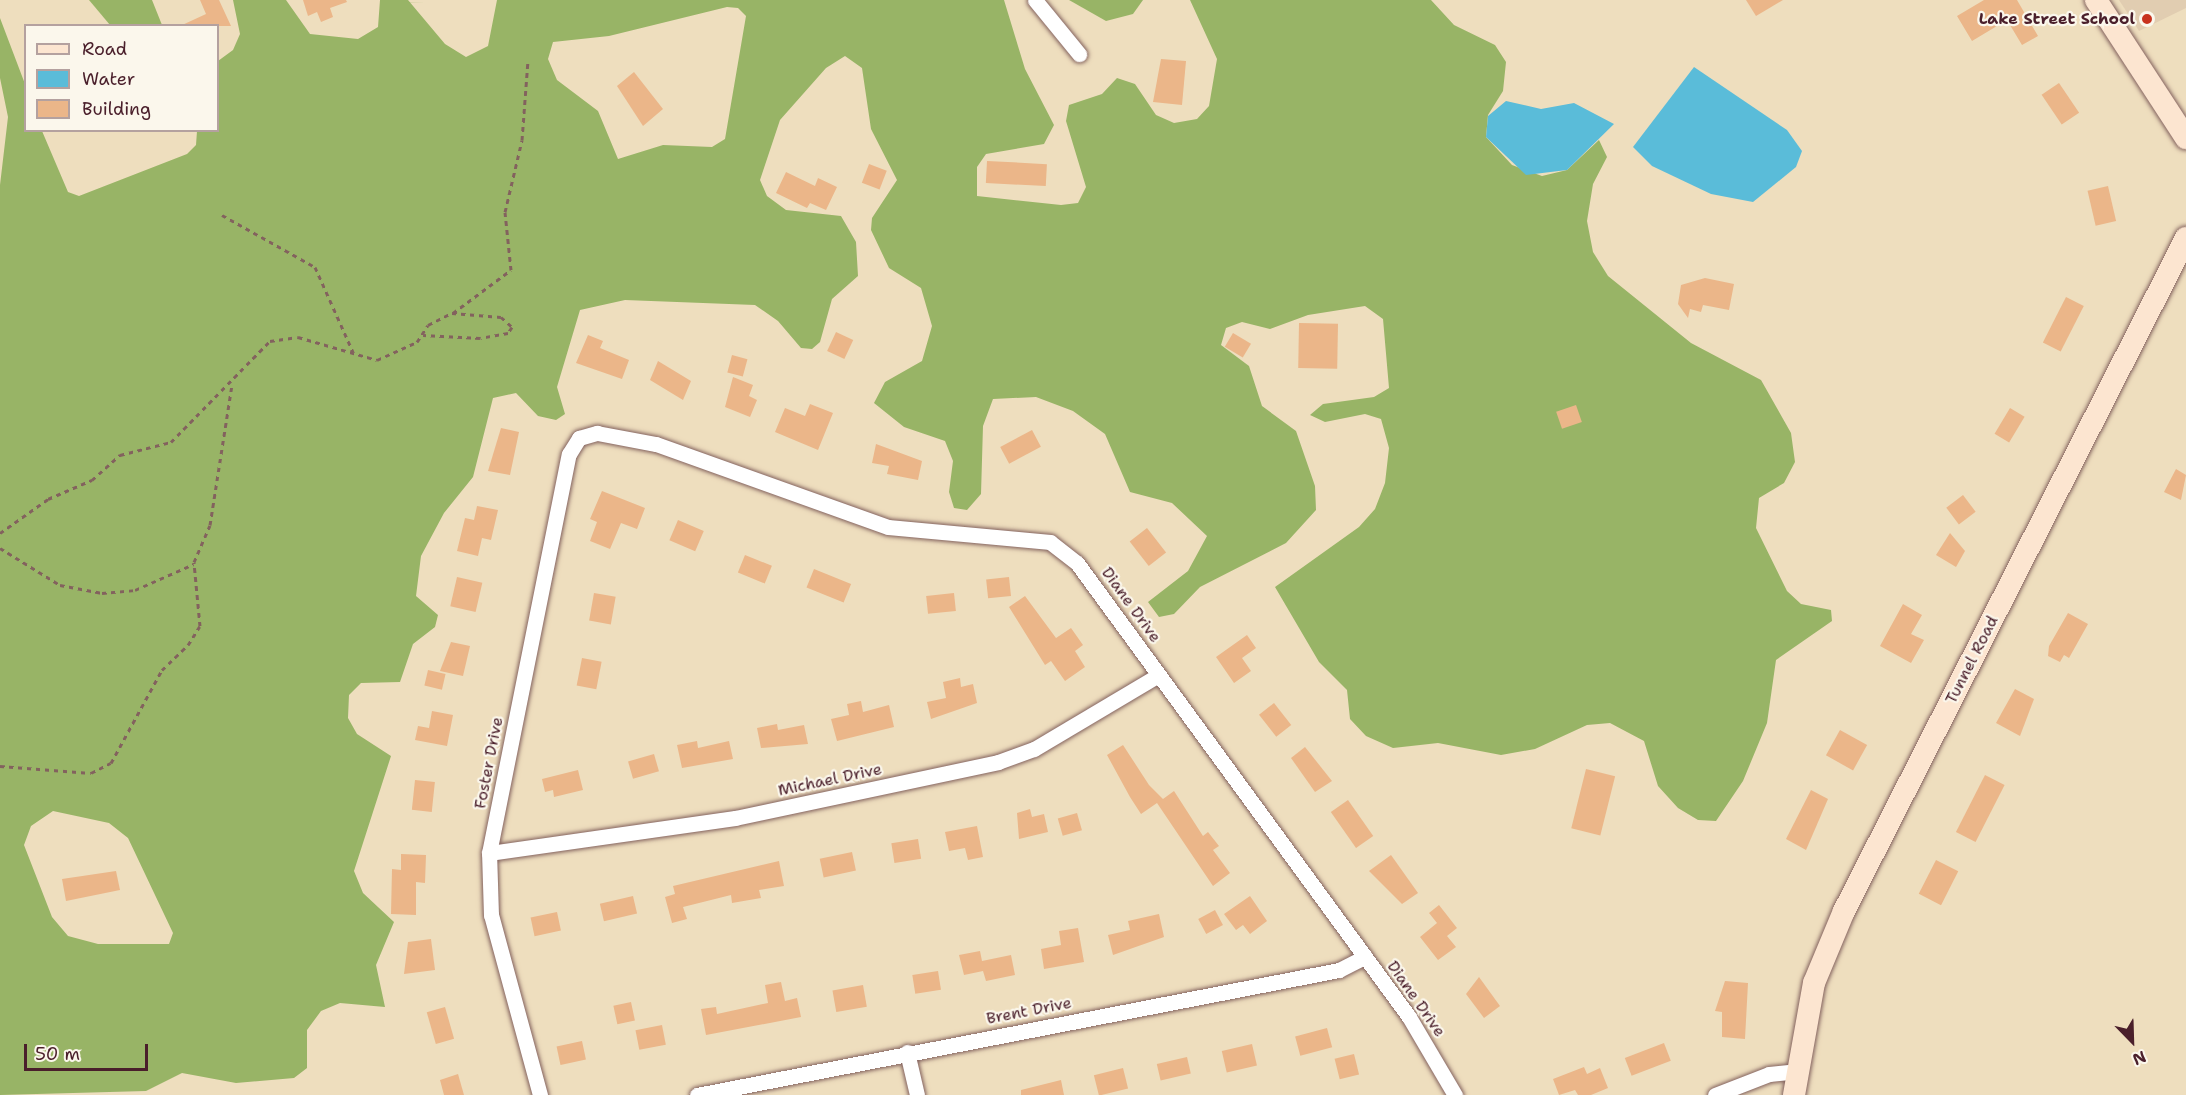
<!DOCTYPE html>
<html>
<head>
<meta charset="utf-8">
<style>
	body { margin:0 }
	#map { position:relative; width:2186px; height:1095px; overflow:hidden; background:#eedebe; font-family:"Shantell Sans",sans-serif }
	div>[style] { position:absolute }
	.built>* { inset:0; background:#e1cdb1 }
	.forest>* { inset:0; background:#98b466 }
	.water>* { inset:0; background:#5abcd9 }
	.building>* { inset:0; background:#ebb689; transform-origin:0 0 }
	.path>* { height:3px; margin-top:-1.5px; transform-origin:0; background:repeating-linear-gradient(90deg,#83625e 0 4.5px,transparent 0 9px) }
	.roads { filter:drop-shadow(0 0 2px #83625e) drop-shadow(0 0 2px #83625e) }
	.minor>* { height:15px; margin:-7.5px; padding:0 7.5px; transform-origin:7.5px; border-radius:7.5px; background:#fff }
	.secondary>* { height:22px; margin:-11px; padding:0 11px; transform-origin:11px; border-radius:11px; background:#fce5d0 }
	.dots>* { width:16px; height:16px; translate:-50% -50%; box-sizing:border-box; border:3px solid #fbf7ec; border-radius:50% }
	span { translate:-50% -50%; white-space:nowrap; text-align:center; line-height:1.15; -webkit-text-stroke:4.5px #fbf7ec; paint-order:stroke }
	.poi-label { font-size:16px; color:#4a1f2b; font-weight:700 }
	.right { translate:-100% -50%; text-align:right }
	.street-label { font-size:16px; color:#4a1f2b }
	.legend { position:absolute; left:24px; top:24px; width:195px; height:108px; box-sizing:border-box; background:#fbf7ec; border:2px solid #b4a19f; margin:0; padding:8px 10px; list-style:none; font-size:18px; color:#4a1f2b }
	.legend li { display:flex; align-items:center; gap:12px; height:30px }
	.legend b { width:30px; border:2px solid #b4a19f }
	.north { position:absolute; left:2102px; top:1011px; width:60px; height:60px; -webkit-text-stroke:4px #fbf7ec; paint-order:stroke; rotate:157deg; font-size:16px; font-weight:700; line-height:24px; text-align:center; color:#4a1f2b }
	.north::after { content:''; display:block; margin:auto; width:21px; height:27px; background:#4a1f2b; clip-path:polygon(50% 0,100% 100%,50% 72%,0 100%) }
	.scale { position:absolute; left:24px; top:1044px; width:124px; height:27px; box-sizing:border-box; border:3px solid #4a1f2b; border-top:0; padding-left:8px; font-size:18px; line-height:21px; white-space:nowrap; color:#4a1f2b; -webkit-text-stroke:4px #fbf7ec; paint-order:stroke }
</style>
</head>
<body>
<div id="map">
	<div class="built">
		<div style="clip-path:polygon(2119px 0,2186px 0,2186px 8px,2139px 31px)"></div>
	</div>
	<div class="forest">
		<div style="clip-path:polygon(152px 0,162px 25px,110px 25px,89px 0)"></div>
		<div style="clip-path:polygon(evenodd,233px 0,286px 0,310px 34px,358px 39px,378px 27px,380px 0,408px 0,445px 44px,466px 57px,488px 46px,497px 0,1004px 0,1025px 69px,1054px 125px,1044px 144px,986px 154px,977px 167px,977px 196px,1061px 205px,1078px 203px,1086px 187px,1066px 121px,1069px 105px,1102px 94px,1117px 78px,1135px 84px,1156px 115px,1174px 123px,1197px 119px,1209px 106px,1217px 59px,1190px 0,1431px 0,1454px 25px,1495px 45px,1506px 62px,1503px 91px,1488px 115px,1486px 137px,1512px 165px,1542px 176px,1567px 170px,1599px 140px,1607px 157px,1593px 184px,1587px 221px,1593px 252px,1608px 276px,1691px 343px,1761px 380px,1791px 433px,1795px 462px,1784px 483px,1759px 498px,1756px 528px,1787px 591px,1801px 604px,1831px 610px,1832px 621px,1776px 660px,1767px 723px,1743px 781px,1716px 821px,1698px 820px,1678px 808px,1658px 786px,1644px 741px,1610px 723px,1587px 725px,1535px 749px,1501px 755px,1438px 743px,1393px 748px,1366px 736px,1350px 719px,1347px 690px,1319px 662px,1275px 587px,1359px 527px,1375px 509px,1385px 483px,1389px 448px,1381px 419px,1365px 414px,1325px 422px,1310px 415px,1323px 404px,1374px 397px,1389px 388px,1383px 319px,1365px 306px,1308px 315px,1270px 329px,1242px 322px,1226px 328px,1221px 345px,1249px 366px,1262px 406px,1296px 431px,1315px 486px,1316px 510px,1286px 543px,1200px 587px,1174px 614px,1159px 617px,1148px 602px,1188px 571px,1207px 536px,1172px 503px,1130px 492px,1105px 434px,1073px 411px,1036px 397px,993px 399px,983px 426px,981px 494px,967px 510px,954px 508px,949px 492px,953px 461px,945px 441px,904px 427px,874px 403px,885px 382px,922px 361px,932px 326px,921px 288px,889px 268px,871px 230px,872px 218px,897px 180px,871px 129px,862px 68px,845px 56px,826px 68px,780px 120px,760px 180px,767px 196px,786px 210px,841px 216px,856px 242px,858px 276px,832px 299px,820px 342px,812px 349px,801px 348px,778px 321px,755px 305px,625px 300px,580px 310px,557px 387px,565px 414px,556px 420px,538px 416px,516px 393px,493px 398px,473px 477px,444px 513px,421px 556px,416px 596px,438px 615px,435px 627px,413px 644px,400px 682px,361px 683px,349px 695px,348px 718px,357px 734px,391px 756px,354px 871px,363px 893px,394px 922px,376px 965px,385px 1007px,340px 1003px,321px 1011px,307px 1030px,307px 1068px,294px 1078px,236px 1083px,182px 1073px,146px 1091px,0 1095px,0 185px,8px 117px,0 78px,0 18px,25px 84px,26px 130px,42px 131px,68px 192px,79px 196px,187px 154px,196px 145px,197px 131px,218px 130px,218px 61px,233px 50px,240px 34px,233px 0,727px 7px,738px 8px,746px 16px,725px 139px,712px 147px,663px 145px,618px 159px,598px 111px,557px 80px,548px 59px,553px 42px,609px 36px,727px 7px,233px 0,53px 811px,109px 823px,128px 838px,173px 933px,169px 944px,98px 944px,68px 936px,52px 917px,24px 845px,31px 826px,53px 811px)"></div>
		<div style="clip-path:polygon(1069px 0,1143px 0,1133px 14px,1106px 21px)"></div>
	</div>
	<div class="water">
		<div style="clip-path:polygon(1694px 67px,1787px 130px,1802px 151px,1796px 167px,1753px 202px,1711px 194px,1652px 166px,1633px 147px)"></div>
		<div style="clip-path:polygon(1506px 101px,1541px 109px,1574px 103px,1614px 124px,1567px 170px,1526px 175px,1486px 137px,1488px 116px)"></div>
	</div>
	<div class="building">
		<div style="clip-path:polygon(200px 0,219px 0,231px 26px,180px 26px,206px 14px)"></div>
		<div style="clip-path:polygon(303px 0,346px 0,347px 2px,330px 8px,333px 17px,321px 22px,317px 12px,308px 16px)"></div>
		<div style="clip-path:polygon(1746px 0,1783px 0,1756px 16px)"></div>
		<div style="clip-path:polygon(1984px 0,2017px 0,2038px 36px,2022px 45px,2007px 20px,1972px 41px,1957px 16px)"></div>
		<div style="clip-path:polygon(1161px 59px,1186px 61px,1182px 105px,1153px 102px)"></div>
		<div style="clip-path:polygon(634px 72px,663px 109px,643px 126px,617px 86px)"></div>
		<div style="left:2059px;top:83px;width:36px;height:21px;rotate:56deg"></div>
		<div style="left:987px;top:161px;width:60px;height:22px;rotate:3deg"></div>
		<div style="left:869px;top:164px;width:19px;height:20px;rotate:21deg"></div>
		<div style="clip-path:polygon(786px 172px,815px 186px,818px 178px,837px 187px,826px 210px,810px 203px,807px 208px,776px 193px)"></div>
		<div style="left:2108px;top:186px;width:36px;height:21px;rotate:77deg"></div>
		<div style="clip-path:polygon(1705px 278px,1734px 284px,1729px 310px,1703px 305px,1701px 312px,1690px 309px,1688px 318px,1678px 304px,1681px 285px)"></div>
		<div style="left:2066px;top:297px;width:20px;height:51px;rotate:27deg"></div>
		<div style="left:1299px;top:323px;width:39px;height:45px;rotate:1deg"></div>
		<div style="left:836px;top:332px;width:19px;height:21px;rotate:25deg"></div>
		<div style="left:1233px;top:333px;width:21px;height:16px;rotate:31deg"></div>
		<div style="clip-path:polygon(588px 335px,603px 341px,600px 348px,629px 360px,622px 379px,576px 363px)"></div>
		<div style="left:732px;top:355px;width:16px;height:18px;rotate:15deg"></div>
		<div style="clip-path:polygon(658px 361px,691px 381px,683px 400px,650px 380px)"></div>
		<div style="clip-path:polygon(733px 377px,753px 385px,749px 396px,757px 400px,750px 417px,725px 407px)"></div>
		<div style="clip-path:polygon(810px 404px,833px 413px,818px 450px,775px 432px,785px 408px,805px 416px)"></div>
		<div style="left:1576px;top:405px;width:18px;height:21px;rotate:71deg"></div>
		<div style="left:2010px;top:408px;width:17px;height:30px;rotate:31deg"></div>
		<div style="clip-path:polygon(501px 428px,519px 432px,510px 475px,488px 471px)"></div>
		<div style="left:1032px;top:430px;width:19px;height:36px;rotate:62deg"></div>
		<div style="clip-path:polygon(876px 444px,922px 461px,918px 480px,887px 474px,889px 466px,872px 463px)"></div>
		<div style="clip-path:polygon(2176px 469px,2186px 475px,2181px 500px,2164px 492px)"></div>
		<div style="clip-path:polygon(602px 491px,645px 508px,637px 529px,621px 523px,610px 549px,590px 541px,597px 522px,590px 519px)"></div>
		<div style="left:1963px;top:495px;width:21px;height:21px;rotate:53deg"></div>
		<div style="clip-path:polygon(477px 506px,498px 510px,491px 540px,482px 538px,478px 556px,457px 551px,465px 518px,474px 520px)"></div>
		<div style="left:678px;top:520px;width:28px;height:22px;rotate:23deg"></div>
		<div style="left:1147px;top:528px;width:31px;height:22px;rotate:52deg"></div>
		<div style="clip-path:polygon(1950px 533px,1965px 551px,1956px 567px,1936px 555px)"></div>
		<div style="left:745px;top:555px;width:29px;height:19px;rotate:22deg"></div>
		<div style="left:814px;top:569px;width:40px;height:20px;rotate:22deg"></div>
		<div style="left:457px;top:577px;width:26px;height:30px;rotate:13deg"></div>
		<div style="left:1009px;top:577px;width:19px;height:23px;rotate:84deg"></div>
		<div style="left:594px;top:593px;width:22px;height:28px;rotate:10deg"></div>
		<div style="left:954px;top:593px;width:18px;height:28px;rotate:84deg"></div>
		<div style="clip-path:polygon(1025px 596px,1056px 638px,1071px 628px,1083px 645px,1075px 651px,1085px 667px,1065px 681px,1051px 661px,1045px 665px,1009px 607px)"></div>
		<div style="clip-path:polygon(1903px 604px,1922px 615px,1911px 634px,1924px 640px,1911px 663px,1880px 646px)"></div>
		<div style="clip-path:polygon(2068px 613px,2088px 624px,2069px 658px,2064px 655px,2060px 662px,2048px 656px,2049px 646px)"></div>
		<div style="clip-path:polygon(1247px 635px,1256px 648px,1242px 658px,1251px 671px,1234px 683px,1216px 657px)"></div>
		<div style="clip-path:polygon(451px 642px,470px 646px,463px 676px,440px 671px)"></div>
		<div style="left:582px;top:658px;width:20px;height:28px;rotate:11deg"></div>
		<div style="left:428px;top:670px;width:18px;height:16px;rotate:13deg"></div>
		<div style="clip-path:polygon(960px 678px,961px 687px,973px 684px,977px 703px,931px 719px,927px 702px,946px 698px,943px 682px)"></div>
		<div style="clip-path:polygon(2015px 689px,2034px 699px,2020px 736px,1996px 723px)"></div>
		<div style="clip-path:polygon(861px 701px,863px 712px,889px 705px,894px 727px,837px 741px,831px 719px,849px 715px,847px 704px)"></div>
		<div style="left:1274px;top:703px;width:28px;height:19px;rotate:52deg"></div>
		<div style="clip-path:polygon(432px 711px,453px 715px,447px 746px,415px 740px,418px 726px,429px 728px)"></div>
		<div style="clip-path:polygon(777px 724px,778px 730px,804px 725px,808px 744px,761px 748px,757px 728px)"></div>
		<div style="left:1840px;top:730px;width:31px;height:29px;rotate:29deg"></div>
		<div style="clip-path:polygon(697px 741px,698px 748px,729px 741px,733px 759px,682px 768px,677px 745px)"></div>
		<div style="clip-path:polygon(1123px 745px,1149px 785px,1163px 799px,1174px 791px,1203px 836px,1208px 832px,1219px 846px,1213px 850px,1230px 873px,1213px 886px,1157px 803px,1141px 814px,1130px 797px,1107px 755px)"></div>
		<div style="clip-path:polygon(1305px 747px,1332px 781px,1315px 792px,1291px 758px)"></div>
		<div style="left:654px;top:754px;width:18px;height:27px;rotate:74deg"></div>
		<div style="left:1586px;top:769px;width:30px;height:61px;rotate:14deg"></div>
		<div style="clip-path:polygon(578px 770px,583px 790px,554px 797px,553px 790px,545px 792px,542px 779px)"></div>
		<div style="left:1985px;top:775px;width:22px;height:64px;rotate:27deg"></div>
		<div style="left:415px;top:780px;width:20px;height:30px;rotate:6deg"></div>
		<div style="clip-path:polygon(1811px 790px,1828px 799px,1806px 850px,1786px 839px)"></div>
		<div style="left:1348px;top:800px;width:44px;height:21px;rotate:55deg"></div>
		<div style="clip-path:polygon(1030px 809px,1032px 817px,1044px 814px,1048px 832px,1019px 839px,1017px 813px)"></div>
		<div style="left:1077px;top:813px;width:18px;height:20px;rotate:74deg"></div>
		<div style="clip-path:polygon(977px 826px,983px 857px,968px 860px,965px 848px,949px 851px,945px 832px)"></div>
		<div style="left:918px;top:839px;width:20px;height:27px;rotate:81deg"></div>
		<div style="left:852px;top:852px;width:19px;height:33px;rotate:78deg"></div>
		<div style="clip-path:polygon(401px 854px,426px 855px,425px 883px,416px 882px,416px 915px,391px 914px,392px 869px,401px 870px)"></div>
		<div style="clip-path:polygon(1391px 855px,1418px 893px,1402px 904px,1369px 871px)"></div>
		<div style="left:1936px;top:860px;width:25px;height:38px;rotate:27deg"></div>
		<div style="clip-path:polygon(779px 861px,784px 886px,759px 890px,761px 898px,732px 903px,731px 895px,683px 907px,687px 919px,672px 923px,665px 897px,675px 894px,673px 886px)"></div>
		<div style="clip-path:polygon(116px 871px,120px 890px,66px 901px,62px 879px)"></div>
		<div style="left:633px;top:896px;width:18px;height:34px;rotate:77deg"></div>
		<div style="clip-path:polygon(1250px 896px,1267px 921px,1250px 934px,1243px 925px,1236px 930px,1224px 914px)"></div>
		<div style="clip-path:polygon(1439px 905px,1457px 928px,1447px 936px,1456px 947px,1438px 960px,1420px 937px,1437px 923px,1429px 913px)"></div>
		<div style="left:1215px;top:910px;width:17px;height:19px;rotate:62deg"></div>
		<div style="left:557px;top:912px;width:19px;height:27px;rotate:78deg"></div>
		<div style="clip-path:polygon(1159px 914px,1164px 937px,1113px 955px,1108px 935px,1130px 930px,1128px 921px)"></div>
		<div style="clip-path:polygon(1078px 928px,1084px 962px,1044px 969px,1041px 949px,1061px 945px,1059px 931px)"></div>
		<div style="clip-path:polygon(431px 939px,435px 970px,404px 974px,408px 942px)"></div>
		<div style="clip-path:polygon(980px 951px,982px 961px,1011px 955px,1015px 975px,986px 981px,983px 971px,964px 975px,959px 955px)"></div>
		<div style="left:938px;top:971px;width:19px;height:26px;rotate:81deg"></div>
		<div style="clip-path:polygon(1479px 977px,1500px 1006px,1484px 1018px,1466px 994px)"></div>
		<div style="clip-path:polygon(1725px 981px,1748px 983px,1745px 1039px,1722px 1037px,1722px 1012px,1715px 1011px)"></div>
		<div style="clip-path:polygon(781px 982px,785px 1001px,797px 998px,801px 1017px,706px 1035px,701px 1009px,716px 1007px,717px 1014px,768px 1003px,765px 985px)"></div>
		<div style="left:863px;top:985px;width:22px;height:31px;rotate:80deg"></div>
		<div style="left:631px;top:1002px;width:19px;height:18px;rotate:78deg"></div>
		<div style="left:445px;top:1007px;width:33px;height:19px;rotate:74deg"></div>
		<div style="left:662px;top:1025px;width:20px;height:27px;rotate:79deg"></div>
		<div style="left:1327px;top:1028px;width:20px;height:33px;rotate:75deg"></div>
		<div style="left:582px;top:1041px;width:19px;height:26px;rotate:78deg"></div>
		<div style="left:1664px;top:1043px;width:19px;height:42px;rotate:69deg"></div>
		<div style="left:1252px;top:1044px;width:22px;height:31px;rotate:77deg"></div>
		<div style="left:1354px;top:1054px;width:21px;height:20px;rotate:76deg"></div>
		<div style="left:1187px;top:1057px;width:17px;height:31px;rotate:77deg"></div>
		<div style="clip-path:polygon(1584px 1067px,1587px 1074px,1600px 1068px,1608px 1088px,1591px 1095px,1578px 1095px,1575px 1090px,1559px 1095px,1553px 1079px)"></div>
		<div style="left:1123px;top:1068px;width:21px;height:30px;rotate:76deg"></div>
		<div style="clip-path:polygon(458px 1074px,464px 1095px,444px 1095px,440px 1080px)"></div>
		<div style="clip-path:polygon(1061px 1080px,1064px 1095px,1021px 1095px,1021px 1090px)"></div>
	</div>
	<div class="path">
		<div style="left:222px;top:215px;width:107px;rotate:29.2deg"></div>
		<div style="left:315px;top:267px;width:93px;rotate:65.9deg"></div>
		<div style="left:453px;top:313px;width:72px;rotate:-36.6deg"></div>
		<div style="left:511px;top:270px;width:58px;rotate:-95.9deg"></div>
		<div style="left:505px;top:212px;width:74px;rotate:-76.7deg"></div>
		<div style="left:522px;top:140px;width:80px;rotate:-85.7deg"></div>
		<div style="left:0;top:533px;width:59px;rotate:-35.3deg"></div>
		<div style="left:48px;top:499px;width:48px;rotate:-23.4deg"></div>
		<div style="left:92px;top:480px;width:38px;rotate:-42deg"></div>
		<div style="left:120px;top:455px;width:53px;rotate:-14.3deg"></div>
		<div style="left:171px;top:442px;width:141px;rotate:-45.6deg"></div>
		<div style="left:270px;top:341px;width:28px;rotate:-8deg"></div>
		<div style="left:298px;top:337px;width:82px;rotate:16.2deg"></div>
		<div style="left:377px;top:360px;width:44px;rotate:-24.2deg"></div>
		<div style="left:417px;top:342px;width:20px;rotate:-57deg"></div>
		<div style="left:428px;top:325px;width:27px;rotate:-27deg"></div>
		<div style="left:452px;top:313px;width:49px;rotate:4.7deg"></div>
		<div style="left:501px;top:317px;width:15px;rotate:42deg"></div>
		<div style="left:512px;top:327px;width:7px;rotate:124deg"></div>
		<div style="left:508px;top:333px;width:28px;rotate:170deg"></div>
		<div style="left:480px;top:338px;width:57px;rotate:-177deg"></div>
		<div style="left:0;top:548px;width:70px;rotate:31.7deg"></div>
		<div style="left:60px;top:585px;width:43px;rotate:10.8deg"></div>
		<div style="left:102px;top:593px;width:33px;rotate:-5deg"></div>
		<div style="left:135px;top:590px;width:64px;rotate:-23.8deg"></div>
		<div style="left:0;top:766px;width:91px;rotate:4.4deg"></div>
		<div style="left:91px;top:773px;width:22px;rotate:-27deg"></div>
		<div style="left:111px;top:763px;width:106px;rotate:-61.3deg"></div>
		<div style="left:162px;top:670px;width:36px;rotate:-44deg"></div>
		<div style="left:188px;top:645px;width:22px;rotate:-58deg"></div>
		<div style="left:200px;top:626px;width:64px;rotate:-95.4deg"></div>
		<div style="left:194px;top:562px;width:40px;rotate:-66.6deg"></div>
		<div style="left:210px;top:525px;width:143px;rotate:-81.1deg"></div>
	</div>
	<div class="roads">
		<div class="minor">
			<div style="left:1035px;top:0;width:70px;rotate:50.8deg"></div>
			<div style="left:489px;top:853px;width:248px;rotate:-8.1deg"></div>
			<div style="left:735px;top:818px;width:269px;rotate:-12deg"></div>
			<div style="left:998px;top:762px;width:38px;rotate:-20deg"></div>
			<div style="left:1034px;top:749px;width:143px;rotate:-30.7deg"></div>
			<div style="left:907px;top:1052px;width:44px;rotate:76.9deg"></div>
			<div style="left:540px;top:1095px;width:187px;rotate:-105.2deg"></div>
			<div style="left:491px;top:915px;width:62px;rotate:-91.8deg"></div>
			<div style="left:489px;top:853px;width:407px;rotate:-78.7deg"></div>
			<div style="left:569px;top:454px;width:19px;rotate:-58deg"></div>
			<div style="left:579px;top:438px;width:19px;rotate:-16deg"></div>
			<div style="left:597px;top:433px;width:60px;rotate:10.6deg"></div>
			<div style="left:656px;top:444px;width:246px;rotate:19.7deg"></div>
			<div style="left:888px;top:527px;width:163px;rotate:5.3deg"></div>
			<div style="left:1050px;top:542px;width:34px;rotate:38deg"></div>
			<div style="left:1077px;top:563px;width:562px;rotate:53.82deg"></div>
			<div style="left:1409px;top:1017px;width:91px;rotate:59.5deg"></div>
			<div style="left:697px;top:1095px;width:654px;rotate:-11.02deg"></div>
			<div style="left:1339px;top:970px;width:29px;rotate:-27deg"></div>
			<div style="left:1715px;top:1095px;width:58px;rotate:-21.3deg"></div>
			<div style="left:1769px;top:1074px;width:27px;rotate:-6deg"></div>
		</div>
		<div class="secondary">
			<div style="left:2096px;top:0;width:165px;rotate:56.9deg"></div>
			<div style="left:1794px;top:1095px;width:114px;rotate:-79.9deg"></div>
			<div style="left:1814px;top:983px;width:78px;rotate:-67.4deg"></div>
			<div style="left:1844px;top:911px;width:755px;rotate:-63.06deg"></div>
		</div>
	</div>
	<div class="dots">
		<div style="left:2147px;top:19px;background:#c8321e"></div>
	</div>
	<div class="poi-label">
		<span class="right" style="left:2135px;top:19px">Lake Street School</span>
	</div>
	<div class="street-label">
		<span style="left:1131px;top:605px;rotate:54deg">Diane Drive</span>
		<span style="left:1972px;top:660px;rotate:-63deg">Tunnel Road</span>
		<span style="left:489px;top:763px;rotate:-79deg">Foster Drive</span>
		<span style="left:830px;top:780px;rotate:-12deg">Michael Drive</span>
		<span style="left:1416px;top:999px;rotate:55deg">Diane Drive</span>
		<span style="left:1029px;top:1011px;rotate:-11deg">Brent Drive</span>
	</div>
	<ul class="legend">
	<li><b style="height:8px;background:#fce5d0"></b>Road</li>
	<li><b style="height:16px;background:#5abcd9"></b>Water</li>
	<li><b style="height:16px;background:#ebb689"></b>Building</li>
	</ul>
	<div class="north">N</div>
	<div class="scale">50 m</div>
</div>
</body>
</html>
